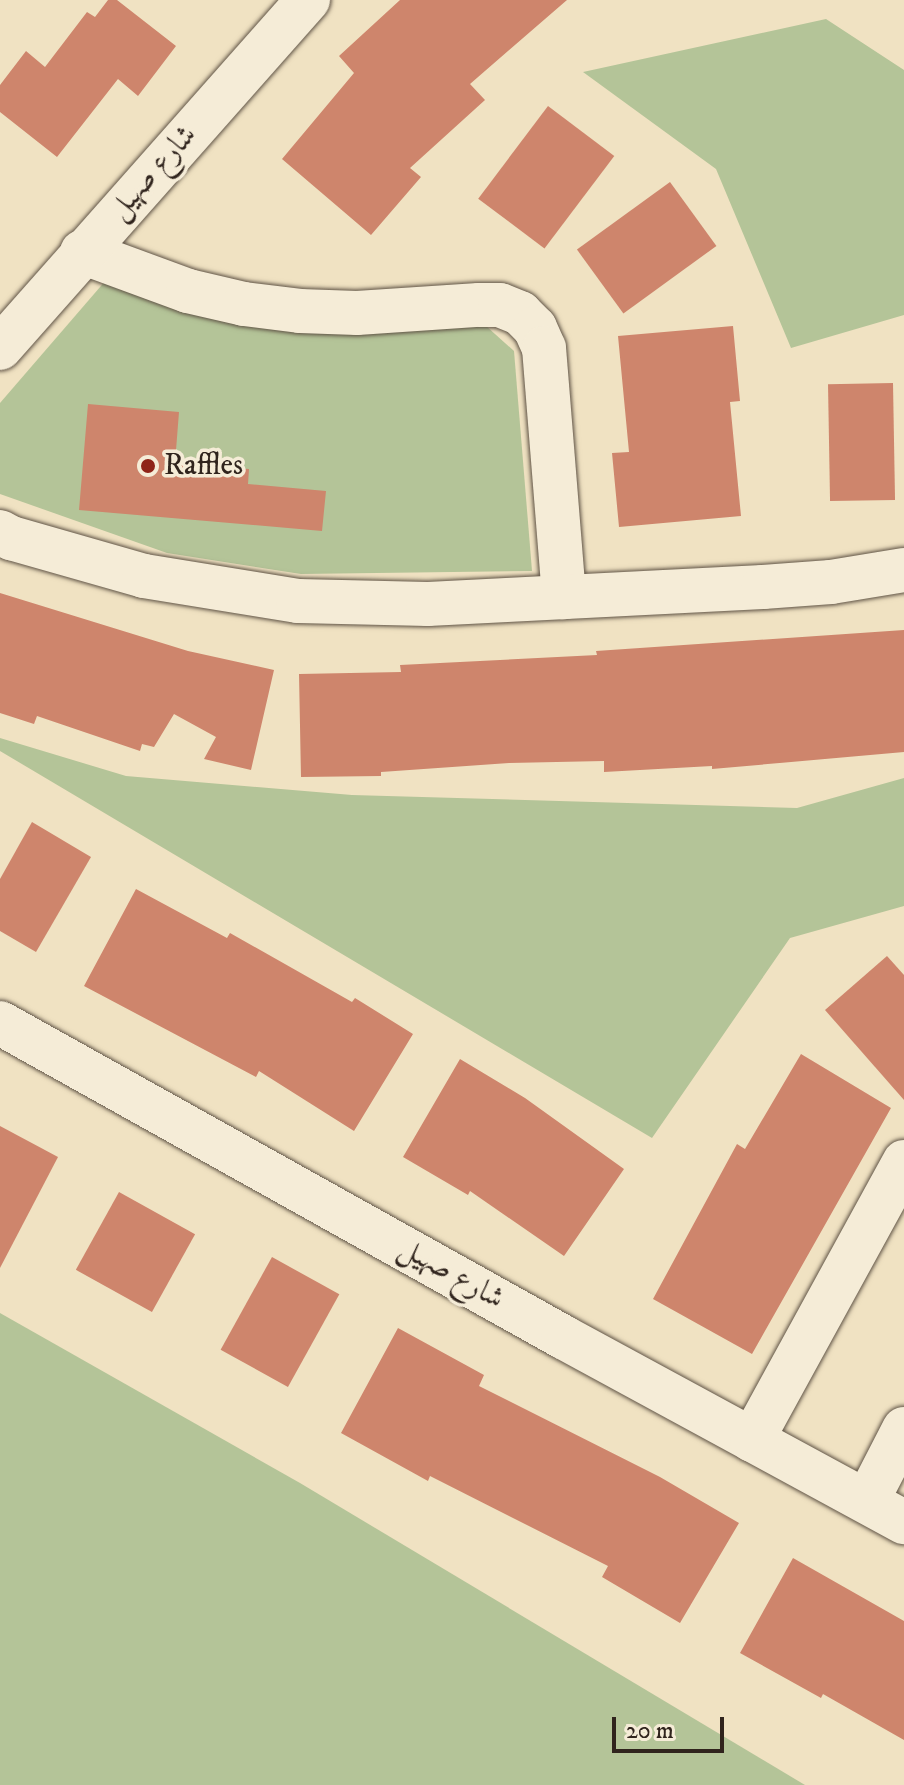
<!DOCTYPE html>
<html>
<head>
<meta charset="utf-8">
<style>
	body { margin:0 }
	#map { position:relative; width:904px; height:1785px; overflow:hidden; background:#f0e2c2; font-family:"IM FELL DW Pica",Amiri,serif }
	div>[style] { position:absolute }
	.green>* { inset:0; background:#b4c498 }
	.building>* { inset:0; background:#ce856c; transform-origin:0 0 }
	.roads { filter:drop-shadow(0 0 2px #605446) drop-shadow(0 0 2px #605446) }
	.minor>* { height:44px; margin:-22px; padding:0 22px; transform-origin:22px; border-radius:22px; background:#f5ecd7 }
	.dots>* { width:22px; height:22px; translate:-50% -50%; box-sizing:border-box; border:4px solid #f5ecd7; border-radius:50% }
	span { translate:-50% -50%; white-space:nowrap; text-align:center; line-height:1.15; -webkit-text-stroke:7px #f5ecd7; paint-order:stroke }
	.street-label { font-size:30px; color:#30241d }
	.poi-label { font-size:30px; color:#30241d }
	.left { translate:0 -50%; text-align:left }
	.scale { position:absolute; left:612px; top:1717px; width:112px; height:36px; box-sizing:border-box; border:4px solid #30241d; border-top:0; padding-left:10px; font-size:24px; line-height:28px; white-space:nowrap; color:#30241d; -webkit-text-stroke:6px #f5ecd7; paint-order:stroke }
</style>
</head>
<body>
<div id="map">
	<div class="green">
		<div style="clip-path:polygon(826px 19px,904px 70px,904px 315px,791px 348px,716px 169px,583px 72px)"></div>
		<div style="clip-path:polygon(113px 272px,475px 316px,514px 351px,532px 571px,301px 574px,167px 553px,0 494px,0 403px)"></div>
		<div style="clip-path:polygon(0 738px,126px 776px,352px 795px,797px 808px,904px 778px,904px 906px,790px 938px,652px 1138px,0 751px)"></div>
		<div style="clip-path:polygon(0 1313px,300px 1483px,805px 1785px,0 1785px)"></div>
	</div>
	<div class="building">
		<div style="clip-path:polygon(108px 0,117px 0,176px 46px,138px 96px,118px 79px,57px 157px,0 112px,0 85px,26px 51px,45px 67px,87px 12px,95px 17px)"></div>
		<div style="clip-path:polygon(400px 0,567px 0,470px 84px,485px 100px,410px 168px,421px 177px,371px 235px,282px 159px,354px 73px,339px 56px)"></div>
		<div style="left:548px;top:106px;width:83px;height:116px;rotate:37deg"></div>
		<div style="left:670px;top:182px;width:79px;height:115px;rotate:54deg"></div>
		<div style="clip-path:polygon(733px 326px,740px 401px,730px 402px,741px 516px,619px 527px,612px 453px,629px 452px,618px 336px)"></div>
		<div style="left:893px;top:383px;width:117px;height:65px;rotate:89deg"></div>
		<div style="clip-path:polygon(88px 404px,179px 412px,175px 463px,249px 469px,248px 484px,326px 491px,322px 531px,79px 510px)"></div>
		<div style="clip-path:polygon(0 593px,188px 651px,274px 670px,251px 770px,204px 759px,216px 737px,174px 714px,154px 747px,142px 744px,140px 751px,37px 716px,34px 724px,0 713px)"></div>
		<div style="clip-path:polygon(904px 630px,904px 752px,712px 769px,712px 766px,604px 772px,604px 761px,509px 763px,381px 772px,381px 776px,301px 777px,299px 674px,401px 672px,400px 665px,597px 655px,596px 651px)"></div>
		<div style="clip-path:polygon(32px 822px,91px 857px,36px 952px,0 931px,0 879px)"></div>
		<div style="clip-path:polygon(136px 889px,227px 938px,230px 933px,352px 1002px,355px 998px,413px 1034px,354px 1131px,259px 1071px,256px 1077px,84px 986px)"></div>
		<div style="clip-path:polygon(887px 956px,904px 975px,904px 1100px,825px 1010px)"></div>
		<div style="clip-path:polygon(801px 1054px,891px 1108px,752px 1354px,653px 1299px,737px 1144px,745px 1149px)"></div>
		<div style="clip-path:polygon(460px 1059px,525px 1098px,624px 1169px,564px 1256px,470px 1191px,468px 1195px,403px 1157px)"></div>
		<div style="clip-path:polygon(0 1126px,58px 1157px,0 1268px)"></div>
		<div style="left:119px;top:1192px;width:87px;height:89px;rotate:29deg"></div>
		<div style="left:272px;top:1257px;width:77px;height:106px;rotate:29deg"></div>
		<div style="clip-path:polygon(398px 1328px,484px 1375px,479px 1386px,660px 1477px,739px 1523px,680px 1623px,602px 1577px,608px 1566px,430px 1476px,428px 1481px,341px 1433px)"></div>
		<div style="clip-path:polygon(793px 1558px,904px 1621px,904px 1740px,823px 1694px,821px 1698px,740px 1653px)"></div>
	</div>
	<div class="roads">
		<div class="minor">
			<div style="left:82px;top:252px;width:113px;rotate:20.2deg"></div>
			<div style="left:188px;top:291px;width:57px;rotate:13.1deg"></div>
			<div style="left:244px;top:304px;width:56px;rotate:7.1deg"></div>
			<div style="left:300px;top:311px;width:57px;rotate:2deg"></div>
			<div style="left:357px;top:313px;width:122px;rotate:-3.8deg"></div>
			<div style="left:479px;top:305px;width:21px"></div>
			<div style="left:500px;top:305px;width:22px;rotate:22deg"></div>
			<div style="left:520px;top:313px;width:21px;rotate:45deg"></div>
			<div style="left:535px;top:328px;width:22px;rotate:66deg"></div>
			<div style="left:544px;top:348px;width:250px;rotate:85.4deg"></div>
			<div style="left:0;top:348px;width:465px;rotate:-48.5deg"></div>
			<div style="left:0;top:532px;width:13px;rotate:29deg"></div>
			<div style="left:11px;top:538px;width:138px;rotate:15.9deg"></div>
			<div style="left:144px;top:576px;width:156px;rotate:9.2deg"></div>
			<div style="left:298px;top:601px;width:130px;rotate:1.3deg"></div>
			<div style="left:428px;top:604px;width:335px;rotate:-2.9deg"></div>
			<div style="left:763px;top:587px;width:68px;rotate:-4.2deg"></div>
			<div style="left:831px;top:582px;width:74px;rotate:-9.3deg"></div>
			<div style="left:0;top:1023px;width:645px;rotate:29.15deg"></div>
			<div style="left:563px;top:1337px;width:388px;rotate:28.5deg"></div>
			<div style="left:752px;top:1440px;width:317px;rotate:-61.3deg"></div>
			<div style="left:867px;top:1501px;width:81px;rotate:-62.8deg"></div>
		</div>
	</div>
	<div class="dots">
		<div style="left:148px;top:466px;background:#8f2418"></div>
	</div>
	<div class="street-label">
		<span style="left:153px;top:173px;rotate:-48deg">شارع صهيل</span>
		<span style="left:451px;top:1274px;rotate:29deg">شارع صهيل</span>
	</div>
	<div class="poi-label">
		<span class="left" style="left:164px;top:466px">Raffles</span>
	</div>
	<div class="scale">20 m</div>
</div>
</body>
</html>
